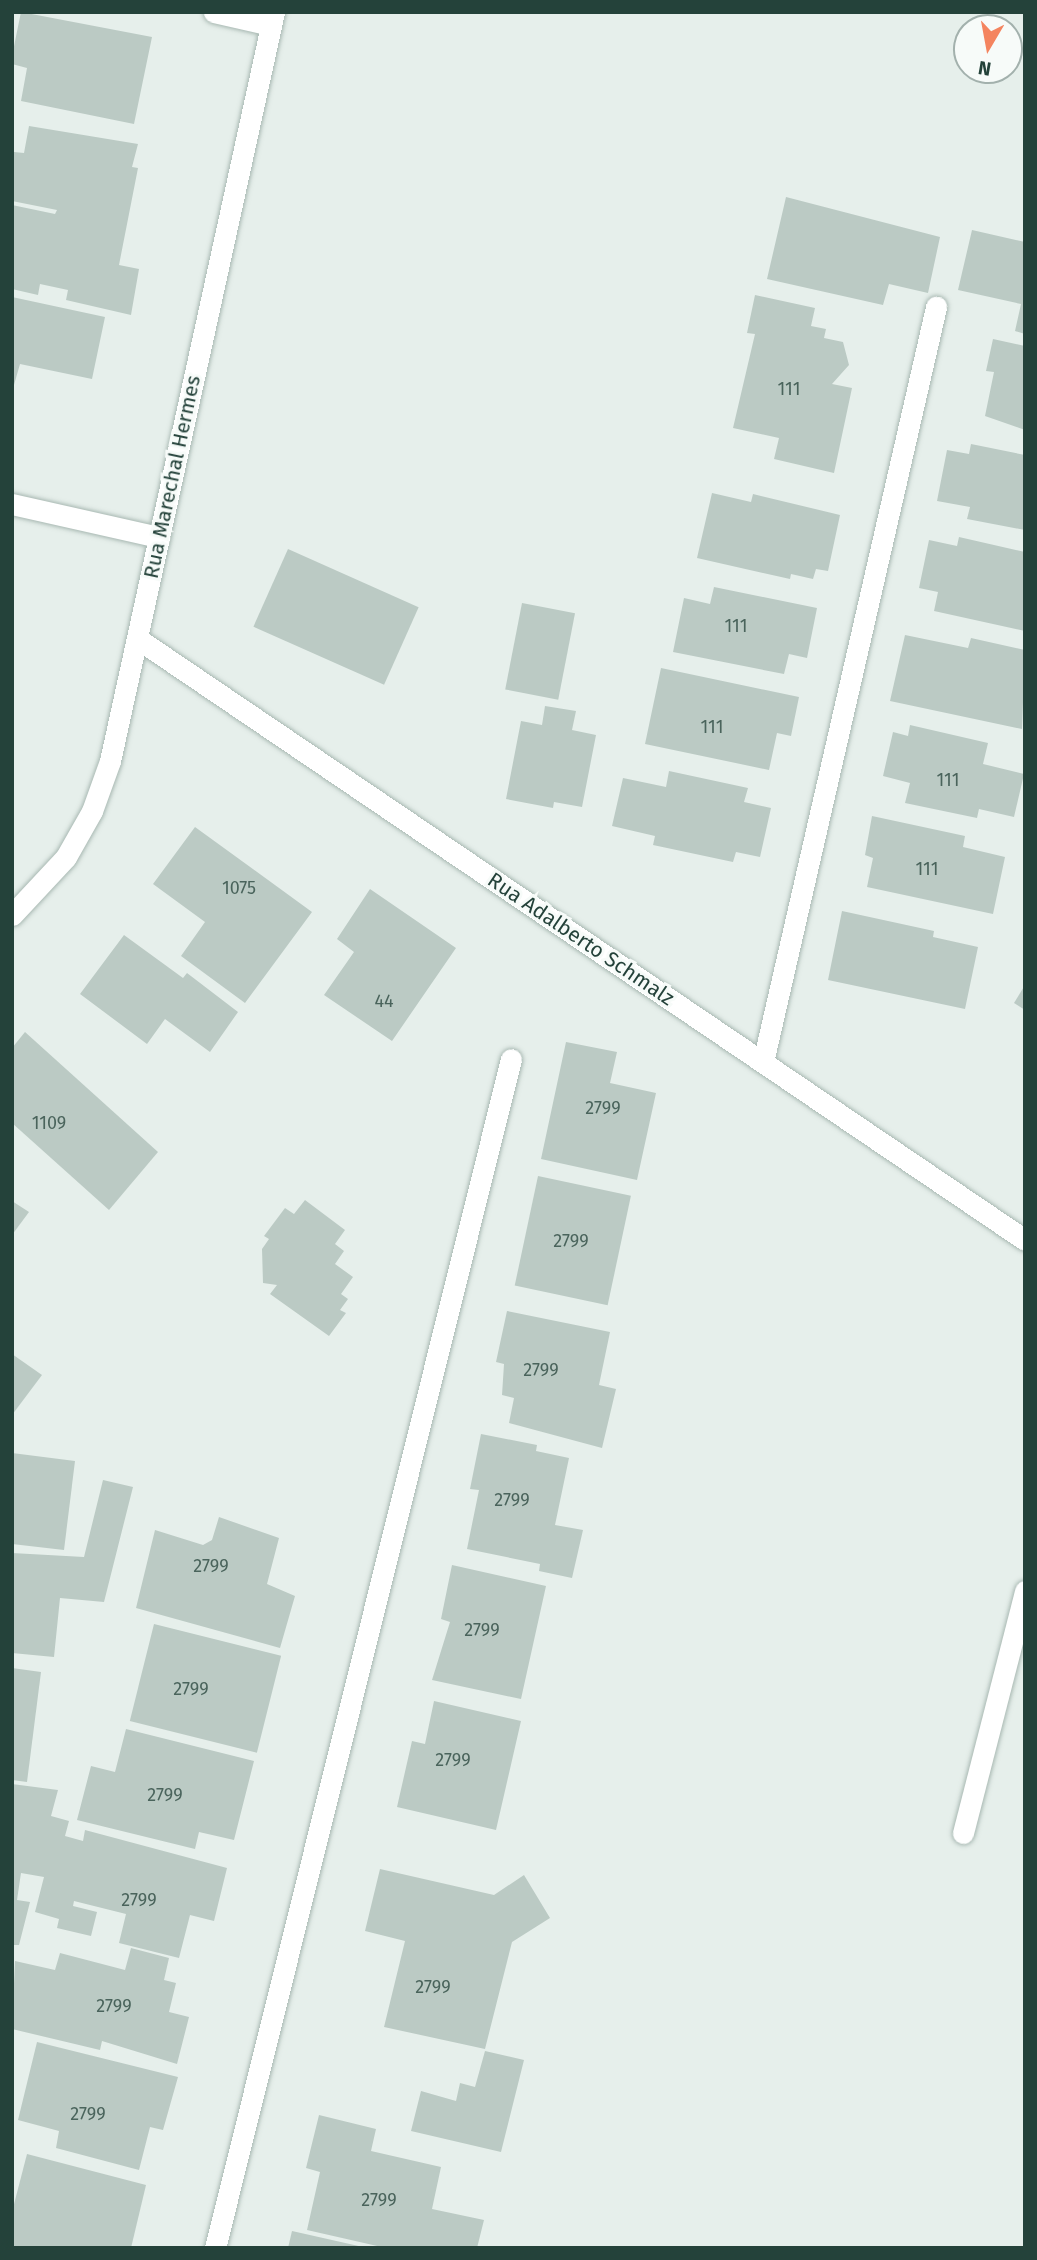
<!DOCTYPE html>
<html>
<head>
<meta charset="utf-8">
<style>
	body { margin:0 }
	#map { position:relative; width:1037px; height:2260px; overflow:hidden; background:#e6efeb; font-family:"Fira Sans",sans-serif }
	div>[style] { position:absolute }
	.building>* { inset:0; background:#bbcac4; transform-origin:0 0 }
	.roads { filter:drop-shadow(0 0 2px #a8b8b2) drop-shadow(0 0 2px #a8b8b2) }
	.minor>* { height:21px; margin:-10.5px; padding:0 10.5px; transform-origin:10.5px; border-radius:10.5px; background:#fff }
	span { translate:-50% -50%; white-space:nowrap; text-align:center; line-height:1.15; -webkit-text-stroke:6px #f7fbf9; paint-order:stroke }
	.number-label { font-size:18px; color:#4a645c }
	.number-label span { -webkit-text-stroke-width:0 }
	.street-label { font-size:21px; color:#24423a }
	.frame { position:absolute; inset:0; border:14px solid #24423a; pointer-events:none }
	.north { position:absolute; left:953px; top:14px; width:70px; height:70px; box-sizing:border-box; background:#f7fbf9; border:2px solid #a3b1ad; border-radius:50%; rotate:190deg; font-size:19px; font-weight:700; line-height:28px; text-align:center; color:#24423a }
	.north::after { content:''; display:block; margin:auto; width:24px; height:32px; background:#f4845f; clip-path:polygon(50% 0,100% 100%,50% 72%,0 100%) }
</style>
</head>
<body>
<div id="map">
	<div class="building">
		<div style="clip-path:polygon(21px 12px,152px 37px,134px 124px,21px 101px,27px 68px,12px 64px,12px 56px)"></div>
		<div style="clip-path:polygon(29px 126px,138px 144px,132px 167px,138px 168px,119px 265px,139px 269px,131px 315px,66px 300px,68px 290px,40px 284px,38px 295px,12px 289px,12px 205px,55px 214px,57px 210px,12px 201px,14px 152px,24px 153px)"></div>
		<div style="clip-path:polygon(786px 197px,940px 237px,928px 293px,889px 284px,883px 305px,767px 279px)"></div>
		<div style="clip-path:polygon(972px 230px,1025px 242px,1025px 334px,1015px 331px,1021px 304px,958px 290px)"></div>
		<div style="clip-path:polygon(755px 295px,815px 308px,811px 326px,826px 329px,824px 338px,843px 342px,849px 365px,832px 384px,852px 388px,834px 473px,774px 459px,779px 438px,733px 428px,755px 334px,747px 333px)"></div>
		<div style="clip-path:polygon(12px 297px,105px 317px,92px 379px,20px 364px,12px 392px)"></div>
		<div style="clip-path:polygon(993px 339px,1025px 346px,1025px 430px,985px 416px,994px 372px,986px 371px)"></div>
		<div style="clip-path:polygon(971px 444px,1025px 455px,1025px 530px,967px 519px,970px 507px,937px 501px,947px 450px,969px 454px)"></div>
		<div style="clip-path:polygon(712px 493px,751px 502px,753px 494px,840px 515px,828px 571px,816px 569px,813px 579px,791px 574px,790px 579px,697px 558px)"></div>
		<div style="clip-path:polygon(959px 537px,1025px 552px,1025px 631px,934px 611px,938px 592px,919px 588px,929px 540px,957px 546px)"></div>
		<div style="left:288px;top:549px;width:143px;height:85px;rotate:24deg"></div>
		<div style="clip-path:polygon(714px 587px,817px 608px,807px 658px,789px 654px,784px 674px,673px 652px,684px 598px,710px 604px)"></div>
		<div style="left:522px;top:603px;width:54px;height:88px;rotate:11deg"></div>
		<div style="clip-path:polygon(905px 635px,968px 648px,971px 638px,1025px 650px,1022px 729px,890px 701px)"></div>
		<div style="clip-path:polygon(661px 668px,799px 697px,791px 736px,777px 733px,769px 770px,645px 744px)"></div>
		<div style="clip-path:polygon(545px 706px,576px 711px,572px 730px,596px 735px,582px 807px,554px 802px,553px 808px,506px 799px,521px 721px,542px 725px)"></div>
		<div style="clip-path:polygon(910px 725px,988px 743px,983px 764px,1024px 774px,1014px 817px,979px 809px,977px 818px,905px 803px,910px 783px,883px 776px,893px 732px,908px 736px)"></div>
		<div style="clip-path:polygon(669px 771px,748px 788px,744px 802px,771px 808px,760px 857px,736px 852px,733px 862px,653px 845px,655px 836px,612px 826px,623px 778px,666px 787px)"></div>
		<div style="clip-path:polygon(872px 816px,965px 836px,963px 847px,1005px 857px,993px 914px,867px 887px,873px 858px,865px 855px)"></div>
		<div style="clip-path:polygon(195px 827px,312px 912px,245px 1003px,181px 956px,205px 922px,153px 884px)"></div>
		<div style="clip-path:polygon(370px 889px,456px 948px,392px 1041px,324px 995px,354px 952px,337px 939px)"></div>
		<div style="clip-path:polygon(842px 911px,934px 931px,933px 937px,978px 947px,965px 1009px,828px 980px)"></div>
		<div style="clip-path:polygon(124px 935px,183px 978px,187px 973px,238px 1012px,210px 1052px,165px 1019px,147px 1044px,80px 994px)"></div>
		<div style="clip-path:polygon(1025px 985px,1025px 1010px,1014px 1003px)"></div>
		<div style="clip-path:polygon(25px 1032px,158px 1152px,109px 1210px,12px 1123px,12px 1048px)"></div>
		<div style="clip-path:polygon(566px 1042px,617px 1052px,610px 1083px,656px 1093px,637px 1180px,541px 1159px)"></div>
		<div style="left:538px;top:1176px;width:95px;height:112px;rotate:12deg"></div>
		<div style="clip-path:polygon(305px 1200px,345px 1230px,335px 1244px,344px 1251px,335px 1264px,353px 1277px,341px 1294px,348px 1299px,340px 1310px,346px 1313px,329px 1336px,270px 1294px,277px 1285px,263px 1283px,262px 1249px,269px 1239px,264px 1236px,285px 1208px,294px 1214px)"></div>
		<div style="clip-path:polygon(12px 1201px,29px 1212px,12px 1235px)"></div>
		<div style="clip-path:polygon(507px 1311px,610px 1332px,599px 1385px,616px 1389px,602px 1448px,509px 1423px,514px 1398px,502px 1395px,504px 1364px,496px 1362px)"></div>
		<div style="clip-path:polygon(12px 1354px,42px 1375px,12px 1415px)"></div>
		<div style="clip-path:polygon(481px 1434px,537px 1445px,536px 1451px,569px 1458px,555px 1525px,583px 1530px,572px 1578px,539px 1571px,540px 1564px,467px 1549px,479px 1490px,470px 1489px)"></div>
		<div style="clip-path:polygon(12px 1453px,75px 1461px,64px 1550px,12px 1544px)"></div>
		<div style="clip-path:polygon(103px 1480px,133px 1487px,104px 1602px,60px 1598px,54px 1657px,12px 1653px,12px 1553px,84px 1557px)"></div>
		<div style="clip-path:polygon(219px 1517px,279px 1538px,267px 1584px,295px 1596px,280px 1648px,136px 1608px,155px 1530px,203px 1545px,212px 1540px)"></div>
		<div style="clip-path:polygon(452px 1565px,546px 1586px,521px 1699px,432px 1680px,450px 1622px,441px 1619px)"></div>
		<div style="left:154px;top:1624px;width:131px;height:100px;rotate:14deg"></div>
		<div style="clip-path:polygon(12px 1668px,41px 1672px,27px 1782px,12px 1780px)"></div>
		<div style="clip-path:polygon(434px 1701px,521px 1721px,496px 1830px,397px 1807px,412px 1741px,425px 1744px)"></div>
		<div style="clip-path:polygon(126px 1729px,254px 1761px,234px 1840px,199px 1832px,195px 1849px,77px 1820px,91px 1766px,115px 1772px)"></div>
		<div style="clip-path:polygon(12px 1784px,58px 1790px,51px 1816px,69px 1821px,65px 1836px,83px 1841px,85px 1830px,227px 1868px,214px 1921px,190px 1915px,179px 1958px,119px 1943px,126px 1914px,74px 1901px,73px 1906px,97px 1912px,91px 1936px,57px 1928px,59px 1919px,35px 1912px,44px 1877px,21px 1873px,17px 1900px,30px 1902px,19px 1945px,12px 1945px)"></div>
		<div style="clip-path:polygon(380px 1869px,494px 1895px,524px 1875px,550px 1918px,512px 1942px,485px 2049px,384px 2027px,405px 1941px,365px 1931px)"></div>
		<div style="clip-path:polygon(131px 1948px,169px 1958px,164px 1980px,176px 1983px,169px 2012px,189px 2017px,177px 2064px,102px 2041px,100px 2050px,12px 2029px,15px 1961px,55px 1970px,60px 1953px,125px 1970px)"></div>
		<div style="clip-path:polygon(37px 2042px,178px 2077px,163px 2130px,150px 2127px,139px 2170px,56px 2148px,59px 2131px,18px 2120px)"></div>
		<div style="clip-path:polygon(485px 2051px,524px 2060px,501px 2152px,411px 2131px,421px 2091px,456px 2101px,460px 2083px,475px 2087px)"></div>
		<div style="clip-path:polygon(319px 2115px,376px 2129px,371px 2151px,441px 2167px,432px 2209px,484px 2220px,477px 2248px,386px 2248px,307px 2230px,320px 2172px,306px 2168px)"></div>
		<div style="clip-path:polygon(27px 2154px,146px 2185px,131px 2248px,12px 2248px,12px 2212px)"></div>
		<div style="clip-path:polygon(292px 2231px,363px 2247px,363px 2248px,288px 2248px)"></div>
	</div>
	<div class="roads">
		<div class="minor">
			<div style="left:214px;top:12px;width:58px;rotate:12.8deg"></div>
			<div style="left:12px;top:504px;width:151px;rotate:12.7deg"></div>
			<div style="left:138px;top:639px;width:1071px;rotate:34.12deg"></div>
			<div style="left:12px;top:915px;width:79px;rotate:-47deg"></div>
			<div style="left:66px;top:857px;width:53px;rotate:-60.5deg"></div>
			<div style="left:92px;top:811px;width:53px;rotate:-70.2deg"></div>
			<div style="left:110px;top:761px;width:767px;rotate:-77.65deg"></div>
			<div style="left:763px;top:1062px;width:775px;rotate:-77.09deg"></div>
			<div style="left:963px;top:1833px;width:250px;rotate:-75.6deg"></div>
			<div style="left:215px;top:2248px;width:1225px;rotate:-76.02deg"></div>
		</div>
	</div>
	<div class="number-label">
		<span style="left:789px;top:389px">111</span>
		<span style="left:736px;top:626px">111</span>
		<span style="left:712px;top:727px">111</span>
		<span style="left:948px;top:780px">111</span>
		<span style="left:927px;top:869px">111</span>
		<span style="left:239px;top:888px">1075</span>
		<span style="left:384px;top:1001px">44</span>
		<span style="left:603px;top:1108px">2799</span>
		<span style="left:49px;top:1123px">1109</span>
		<span style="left:571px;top:1241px">2799</span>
		<span style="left:541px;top:1370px">2799</span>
		<span style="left:512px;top:1500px">2799</span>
		<span style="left:211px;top:1566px">2799</span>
		<span style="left:482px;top:1630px">2799</span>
		<span style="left:191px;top:1689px">2799</span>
		<span style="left:453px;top:1760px">2799</span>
		<span style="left:165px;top:1795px">2799</span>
		<span style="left:139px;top:1900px">2799</span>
		<span style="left:433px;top:1987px">2799</span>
		<span style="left:114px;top:2006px">2799</span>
		<span style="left:88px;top:2114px">2799</span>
		<span style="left:379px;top:2200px">2799</span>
	</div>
	<div class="street-label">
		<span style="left:172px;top:477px;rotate:-78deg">Rua Marechal Hermes</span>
		<span style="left:581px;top:939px;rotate:34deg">Rua Adalberto Schmalz</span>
	</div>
	<div class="frame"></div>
	<div class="north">N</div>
</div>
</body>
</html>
